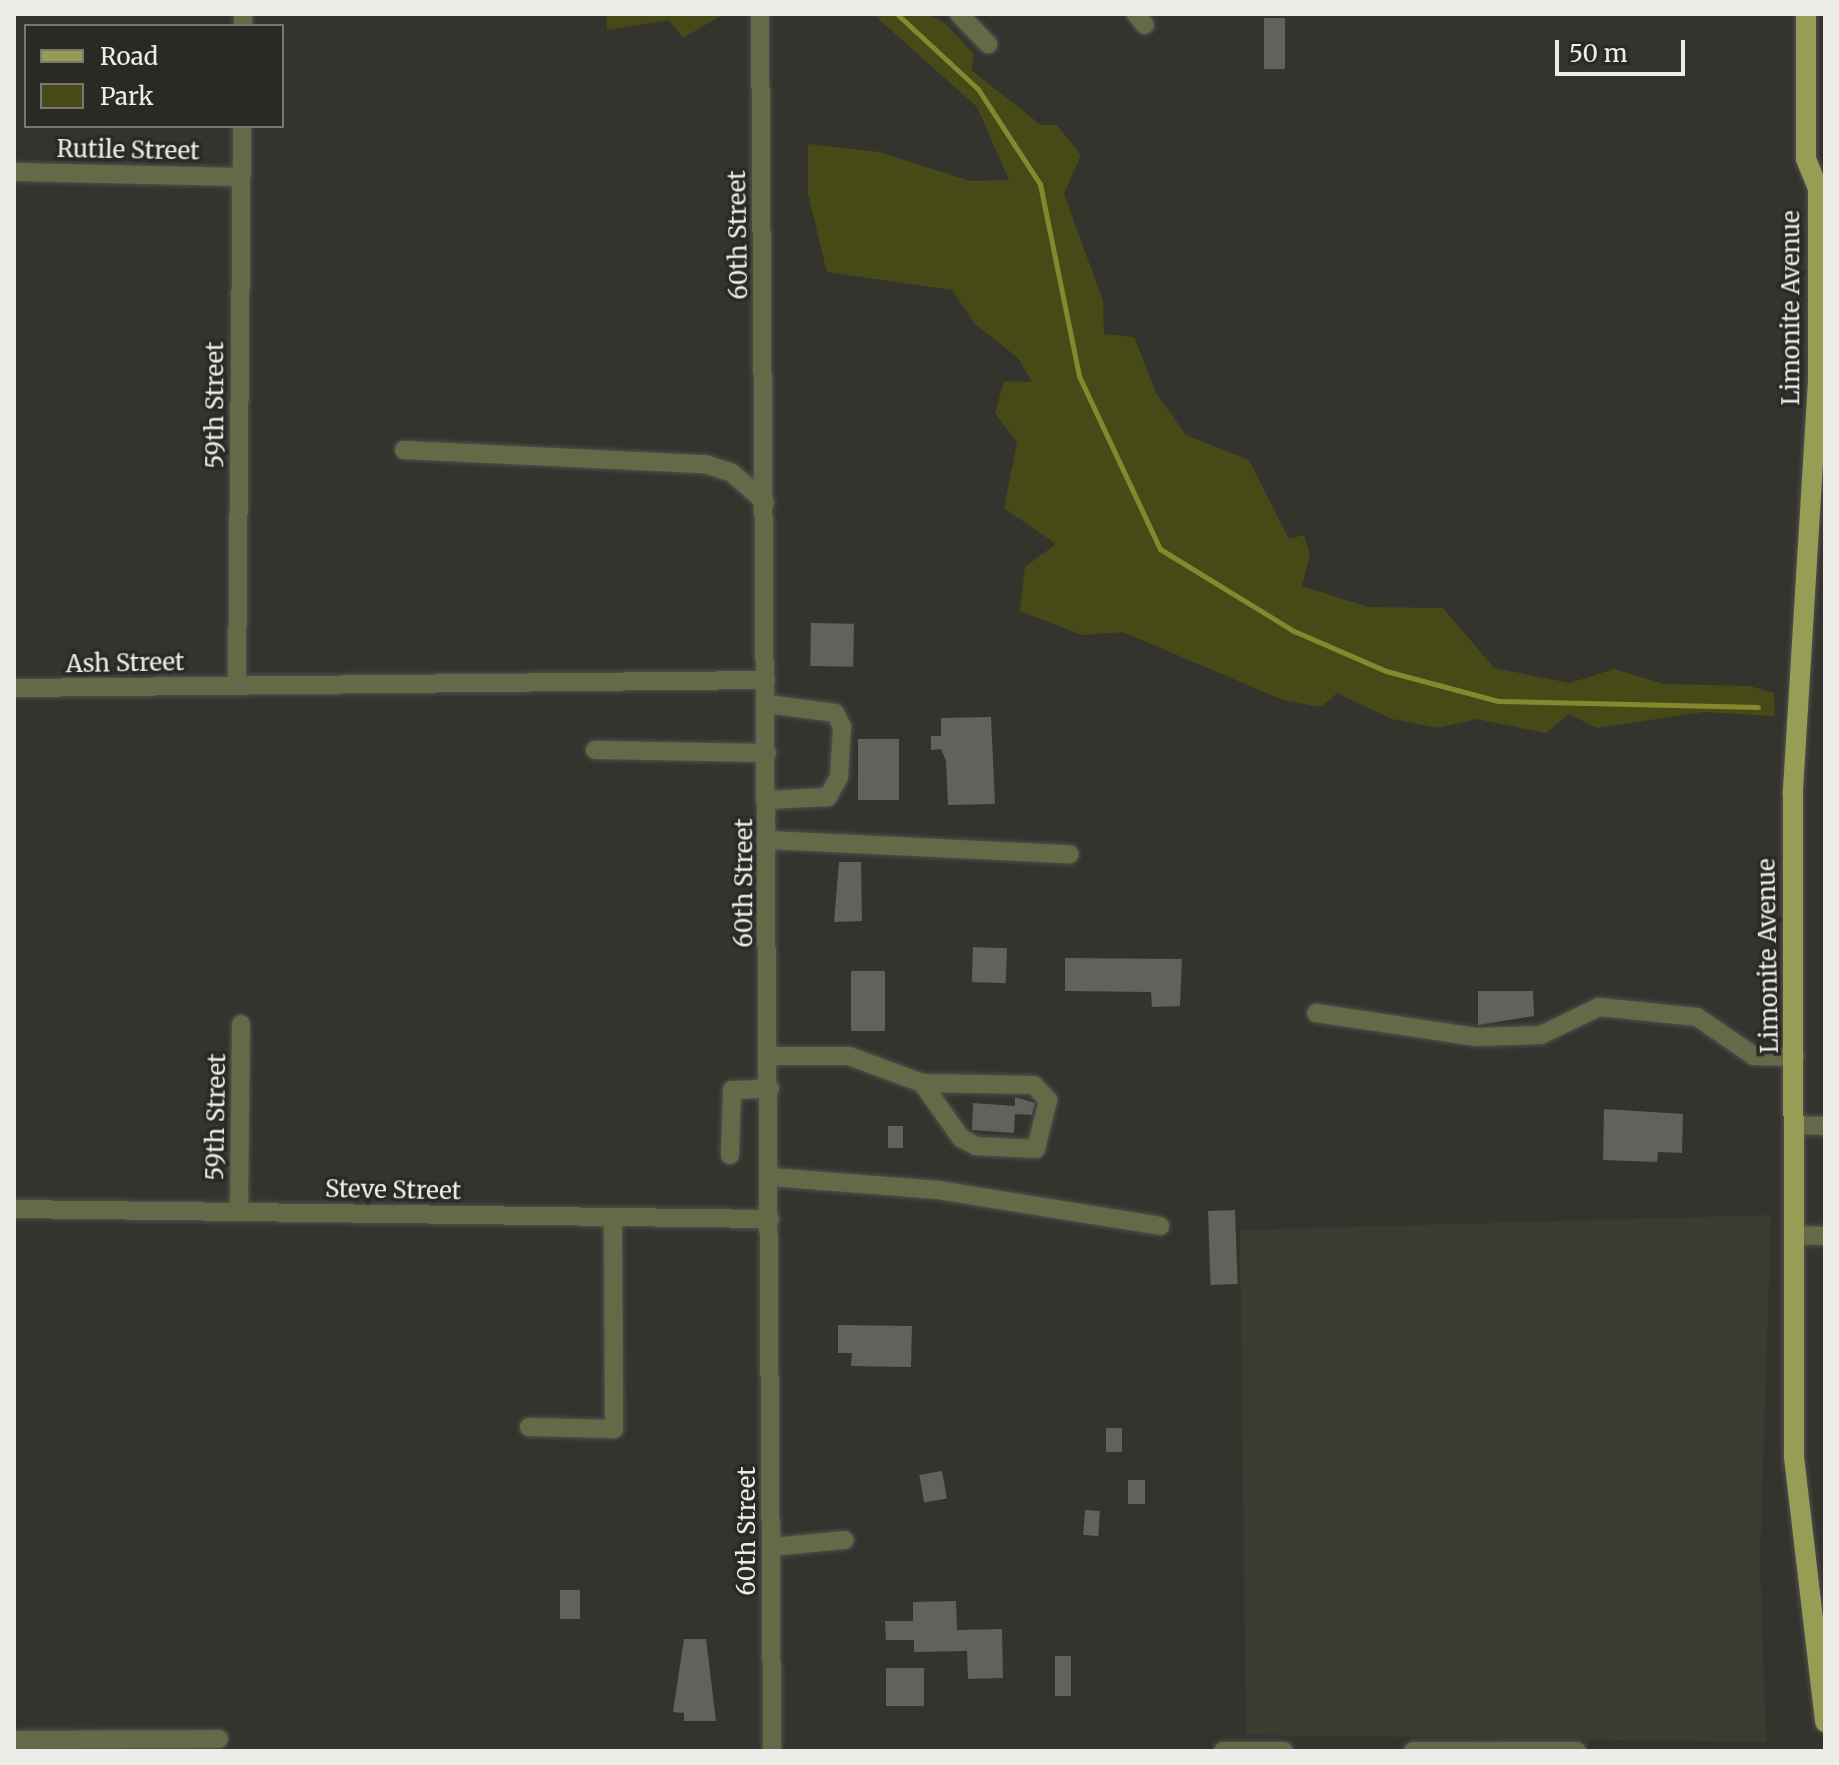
<!DOCTYPE html>
<html>
<head>
<meta charset="utf-8">
<style>
	body { margin:0 }
	#map { position:relative; width:1839px; height:1765px; overflow:hidden; background:#34342f; font-family:Merriweather,serif }
	div>[style] { position:absolute }
	.built>* { inset:0; background:#3b3c30 }
	.green>* { inset:0; background:#474a16 }
	.stream>* { height:5px; margin:-2.5px; padding:0 2.5px; transform-origin:2.5px; border-radius:2.5px; background:#848930 }
	.building>* { inset:0; background:#61625c; transform-origin:0 0 }
	.roads { filter:drop-shadow(0 0 2px #51514d) drop-shadow(0 0 2px #51514d) }
	.minor>* { height:18px; margin:-9px; padding:0 9px; transform-origin:9px; border-radius:9px; background:#666948 }
	.major>* { height:20px; margin:-10px; padding:0 10px; transform-origin:10px; border-radius:10px; background:#989d56 }
	span { translate:-50% -50%; white-space:nowrap; text-align:center; line-height:1.15; -webkit-text-stroke:7px #2a2a25; paint-order:stroke }
	.street-label { font-size:24px; color:#ecece9 }
	.frame { position:absolute; inset:0; border:16px solid #ecece9; pointer-events:none }
	.legend { position:absolute; left:24px; top:24px; width:260px; height:104px; box-sizing:border-box; background:#2a2a25; border:2px solid #787873; margin:0; padding:10px 14px; list-style:none; font-size:24px; color:#ecece9 }
	.legend li { display:flex; align-items:center; gap:16px; height:40px }
	.legend b { width:40px; border:2px solid #787873 }
	.scale { position:absolute; left:1555px; top:40px; width:130px; height:36px; box-sizing:border-box; border:4px solid #ecece9; border-top:0; padding-left:10px; font-size:24px; line-height:28px; white-space:nowrap; color:#ecece9; -webkit-text-stroke:6px #2a2a25; paint-order:stroke }
</style>
</head>
<body>
<div id="map">
	<div class="built">
		<div style="clip-path:polygon(1771px 1215px,1760px 1559px,1766px 1742px,1246px 1735px,1240px 1230px)"></div>
	</div>
	<div class="green">
		<div style="clip-path:polygon(606px 14px,724px 14px,683px 38px,669px 20px,607px 30px)"></div>
		<div style="clip-path:polygon(873px 14px,928px 14px,946px 24px,974px 54px,971px 70px,1041px 125px,1057px 125px,1081px 155px,1064px 194px,1103px 301px,1104px 334px,1134px 337px,1156px 393px,1186px 435px,1249px 460px,1289px 539px,1304px 535px,1310px 554px,1302px 586px,1368px 607px,1443px 608px,1494px 668px,1570px 683px,1614px 669px,1664px 684px,1750px 686px,1774px 693px,1775px 716px,1703px 712px,1597px 728px,1569px 714px,1546px 733px,1477px 719px,1438px 728px,1392px 719px,1337px 693px,1321px 707px,1283px 700px,1123px 632px,1082px 635px,1020px 611px,1025px 567px,1056px 544px,1004px 508px,1017px 442px,995px 413px,1004px 381px,1032px 382px,1018px 358px,974px 323px,952px 290px,827px 272px,808px 194px,808px 144px,879px 152px,970px 181px,1009px 180px,977px 107px)"></div>
	</div>
	<div class="stream">
		<div style="left:897px;top:14px;width:110px;rotate:42.8deg"></div>
		<div style="left:978px;top:89px;width:113px;rotate:56.9deg"></div>
		<div style="left:1040px;top:184px;width:196px;rotate:78.5deg"></div>
		<div style="left:1079px;top:376px;width:191px;rotate:64.9deg"></div>
		<div style="left:1160px;top:549px;width:157px;rotate:31.5deg"></div>
		<div style="left:1294px;top:631px;width:100px;rotate:23.5deg"></div>
		<div style="left:1386px;top:671px;width:116px;rotate:15deg"></div>
		<div style="left:1498px;top:701px;width:260px;rotate:1.3deg"></div>
	</div>
	<div class="building">
		<div style="left:1264px;top:18px;width:21px;height:51px"></div>
		<div style="left:811px;top:623px;width:43px;height:43px;rotate:1deg"></div>
		<div style="clip-path:polygon(991px 717px,995px 804px,948px 805px,946px 761px,941px 749px,931px 750px,931px 736px,941px 736px,941px 718px)"></div>
		<div style="left:858px;top:739px;width:41px;height:61px"></div>
		<div style="clip-path:polygon(839px 862px,861px 862px,862px 921px,834px 922px)"></div>
		<div style="left:973px;top:947px;width:34px;height:35px;rotate:2deg"></div>
		<div style="clip-path:polygon(1065px 958px,1182px 959px,1180px 1006px,1152px 1007px,1151px 992px,1065px 991px)"></div>
		<div style="left:851px;top:971px;width:34px;height:60px"></div>
		<div style="clip-path:polygon(1478px 991px,1533px 991px,1534px 1016px,1478px 1025px)"></div>
		<div style="clip-path:polygon(1015px 1097px,1035px 1103px,1032px 1115px,1015px 1114px,1014px 1133px,972px 1130px,973px 1103px,1015px 1106px)"></div>
		<div style="clip-path:polygon(1604px 1109px,1683px 1114px,1682px 1153px,1658px 1152px,1657px 1162px,1603px 1160px)"></div>
		<div style="left:903px;top:1126px;width:22px;height:15px;rotate:90deg"></div>
		<div style="left:1235px;top:1210px;width:74px;height:27px;rotate:88deg"></div>
		<div style="clip-path:polygon(838px 1325px,912px 1326px,911px 1367px,851px 1366px,852px 1353px,838px 1353px)"></div>
		<div style="left:1106px;top:1428px;width:16px;height:24px"></div>
		<div style="left:942px;top:1471px;width:28px;height:23px;rotate:80deg"></div>
		<div style="left:1145px;top:1480px;width:24px;height:17px;rotate:90deg"></div>
		<div style="left:1085px;top:1510px;width:15px;height:25px;rotate:4deg"></div>
		<div style="left:560px;top:1590px;width:20px;height:29px"></div>
		<div style="clip-path:polygon(956px 1601px,957px 1630px,1002px 1629px,1003px 1678px,968px 1679px,967px 1651px,914px 1652px,914px 1640px,886px 1640px,885px 1621px,913px 1621px,913px 1602px)"></div>
		<div style="clip-path:polygon(684px 1639px,706px 1639px,716px 1721px,684px 1721px,684px 1713px,673px 1712px)"></div>
		<div style="left:1055px;top:1656px;width:16px;height:40px"></div>
		<div style="left:886px;top:1668px;width:38px;height:38px"></div>
	</div>
	<div class="roads">
		<div class="minor">
			<div style="left:760px;top:14px;width:1737px;rotate:89.6deg"></div>
			<div style="left:959px;top:14px;width:42px;rotate:46deg"></div>
			<div style="left:1136px;top:14px;width:14px;rotate:51deg"></div>
			<div style="left:243px;top:26px;width:12px;rotate:-90deg"></div>
			<div style="left:14px;top:172px;width:227px;rotate:1.3deg"></div>
			<div style="left:404px;top:450px;width:301px;rotate:2.7deg"></div>
			<div style="left:705px;top:464px;width:28px;rotate:18deg"></div>
			<div style="left:732px;top:473px;width:44px;rotate:41.3deg"></div>
			<div style="left:237px;top:685px;width:559px;rotate:-89.49deg"></div>
			<div style="left:14px;top:688px;width:752px;rotate:-0.61deg"></div>
			<div style="left:767px;top:704px;width:69px;rotate:7.5deg"></div>
			<div style="left:835px;top:713px;width:16px;rotate:63deg"></div>
			<div style="left:842px;top:727px;width:50px;rotate:93.4deg"></div>
			<div style="left:839px;top:777px;width:23px;rotate:119deg"></div>
			<div style="left:828px;top:797px;width:60px;rotate:177.1deg"></div>
			<div style="left:595px;top:750px;width:172px;rotate:1deg"></div>
			<div style="left:768px;top:840px;width:302px;rotate:2.7deg"></div>
			<div style="left:1316px;top:1013px;width:163px;rotate:8.5deg"></div>
			<div style="left:1477px;top:1037px;width:64px;rotate:-1.8deg"></div>
			<div style="left:1541px;top:1035px;width:64px;rotate:-25.8deg"></div>
			<div style="left:1599px;top:1007px;width:99px;rotate:5.8deg"></div>
			<div style="left:1697px;top:1017px;width:69px;rotate:34.4deg"></div>
			<div style="left:1754px;top:1056px;width:41px;rotate:1.4deg"></div>
			<div style="left:769px;top:1056px;width:80px"></div>
			<div style="left:849px;top:1056px;width:78px;rotate:20.3deg"></div>
			<div style="left:922px;top:1083px;width:112px;rotate:1deg"></div>
			<div style="left:1034px;top:1085px;width:21px;rotate:47deg"></div>
			<div style="left:1048px;top:1100px;width:50px;rotate:103.8deg"></div>
			<div style="left:1036px;top:1149px;width:60px;rotate:-177.1deg"></div>
			<div style="left:976px;top:1146px;width:17px;rotate:-152deg"></div>
			<div style="left:961px;top:1138px;width:67px;rotate:-125.3deg"></div>
			<div style="left:1795px;top:1125px;width:30px;rotate:2deg"></div>
			<div style="left:730px;top:1155px;width:65px;rotate:-88.2deg"></div>
			<div style="left:732px;top:1090px;width:38px;rotate:-2deg"></div>
			<div style="left:770px;top:1177px;width:169px;rotate:4.4deg"></div>
			<div style="left:938px;top:1190px;width:225px;rotate:9.2deg"></div>
			<div style="left:14px;top:1209px;width:756px;rotate:0.76deg"></div>
			<div style="left:239px;top:1212px;width:188px;rotate:-89.4deg"></div>
			<div style="left:1794px;top:1235px;width:31px;rotate:2deg"></div>
			<div style="left:529px;top:1427px;width:85px;rotate:1.3deg"></div>
			<div style="left:614px;top:1429px;width:212px;rotate:-90.3deg"></div>
			<div style="left:772px;top:1547px;width:73px;rotate:-5.5deg"></div>
			<div style="left:14px;top:1740px;width:205px;rotate:-0.3deg"></div>
			<div style="left:1223px;top:1751px;width:61px"></div>
			<div style="left:1413px;top:1751px;width:164px"></div>
		</div>
		<div class="major">
			<div style="left:1806px;top:14px;width:145px;rotate:90deg"></div>
			<div style="left:1806px;top:159px;width:31px;rotate:68deg"></div>
			<div style="left:1818px;top:188px;width:193px;rotate:90deg"></div>
			<div style="left:1818px;top:381px;width:414px;rotate:93.5deg"></div>
			<div style="left:1793px;top:794px;width:663px;rotate:89.91deg"></div>
			<div style="left:1794px;top:1457px;width:267px;rotate:83.3deg"></div>
		</div>
	</div>
	<div class="street-label">
		<span style="left:128px;top:150px;rotate:1deg">Rutile Street</span>
		<span style="left:738px;top:235px;rotate:-91deg">60th Street</span>
		<span style="left:1791px;top:308px;rotate:-90deg">Limonite Avenue</span>
		<span style="left:215px;top:405px;rotate:-90deg">59th Street</span>
		<span style="left:125px;top:663px;rotate:-1deg">Ash Street</span>
		<span style="left:744px;top:883px;rotate:-90deg">60th Street</span>
		<span style="left:1768px;top:956px;rotate:-91deg">Limonite Avenue</span>
		<span style="left:216px;top:1117px;rotate:-89deg">59th Street</span>
		<span style="left:393px;top:1190px;rotate:1deg">Steve Street</span>
		<span style="left:747px;top:1531px;rotate:-90deg">60th Street</span>
	</div>
	<div class="frame"></div>
	<ul class="legend">
	<li><b style="height:10px;background:#989d56"></b>Road</li>
	<li><b style="height:22px;background:#474a16"></b>Park</li>
	</ul>
	<div class="scale">50 m</div>
</div>
</body>
</html>
